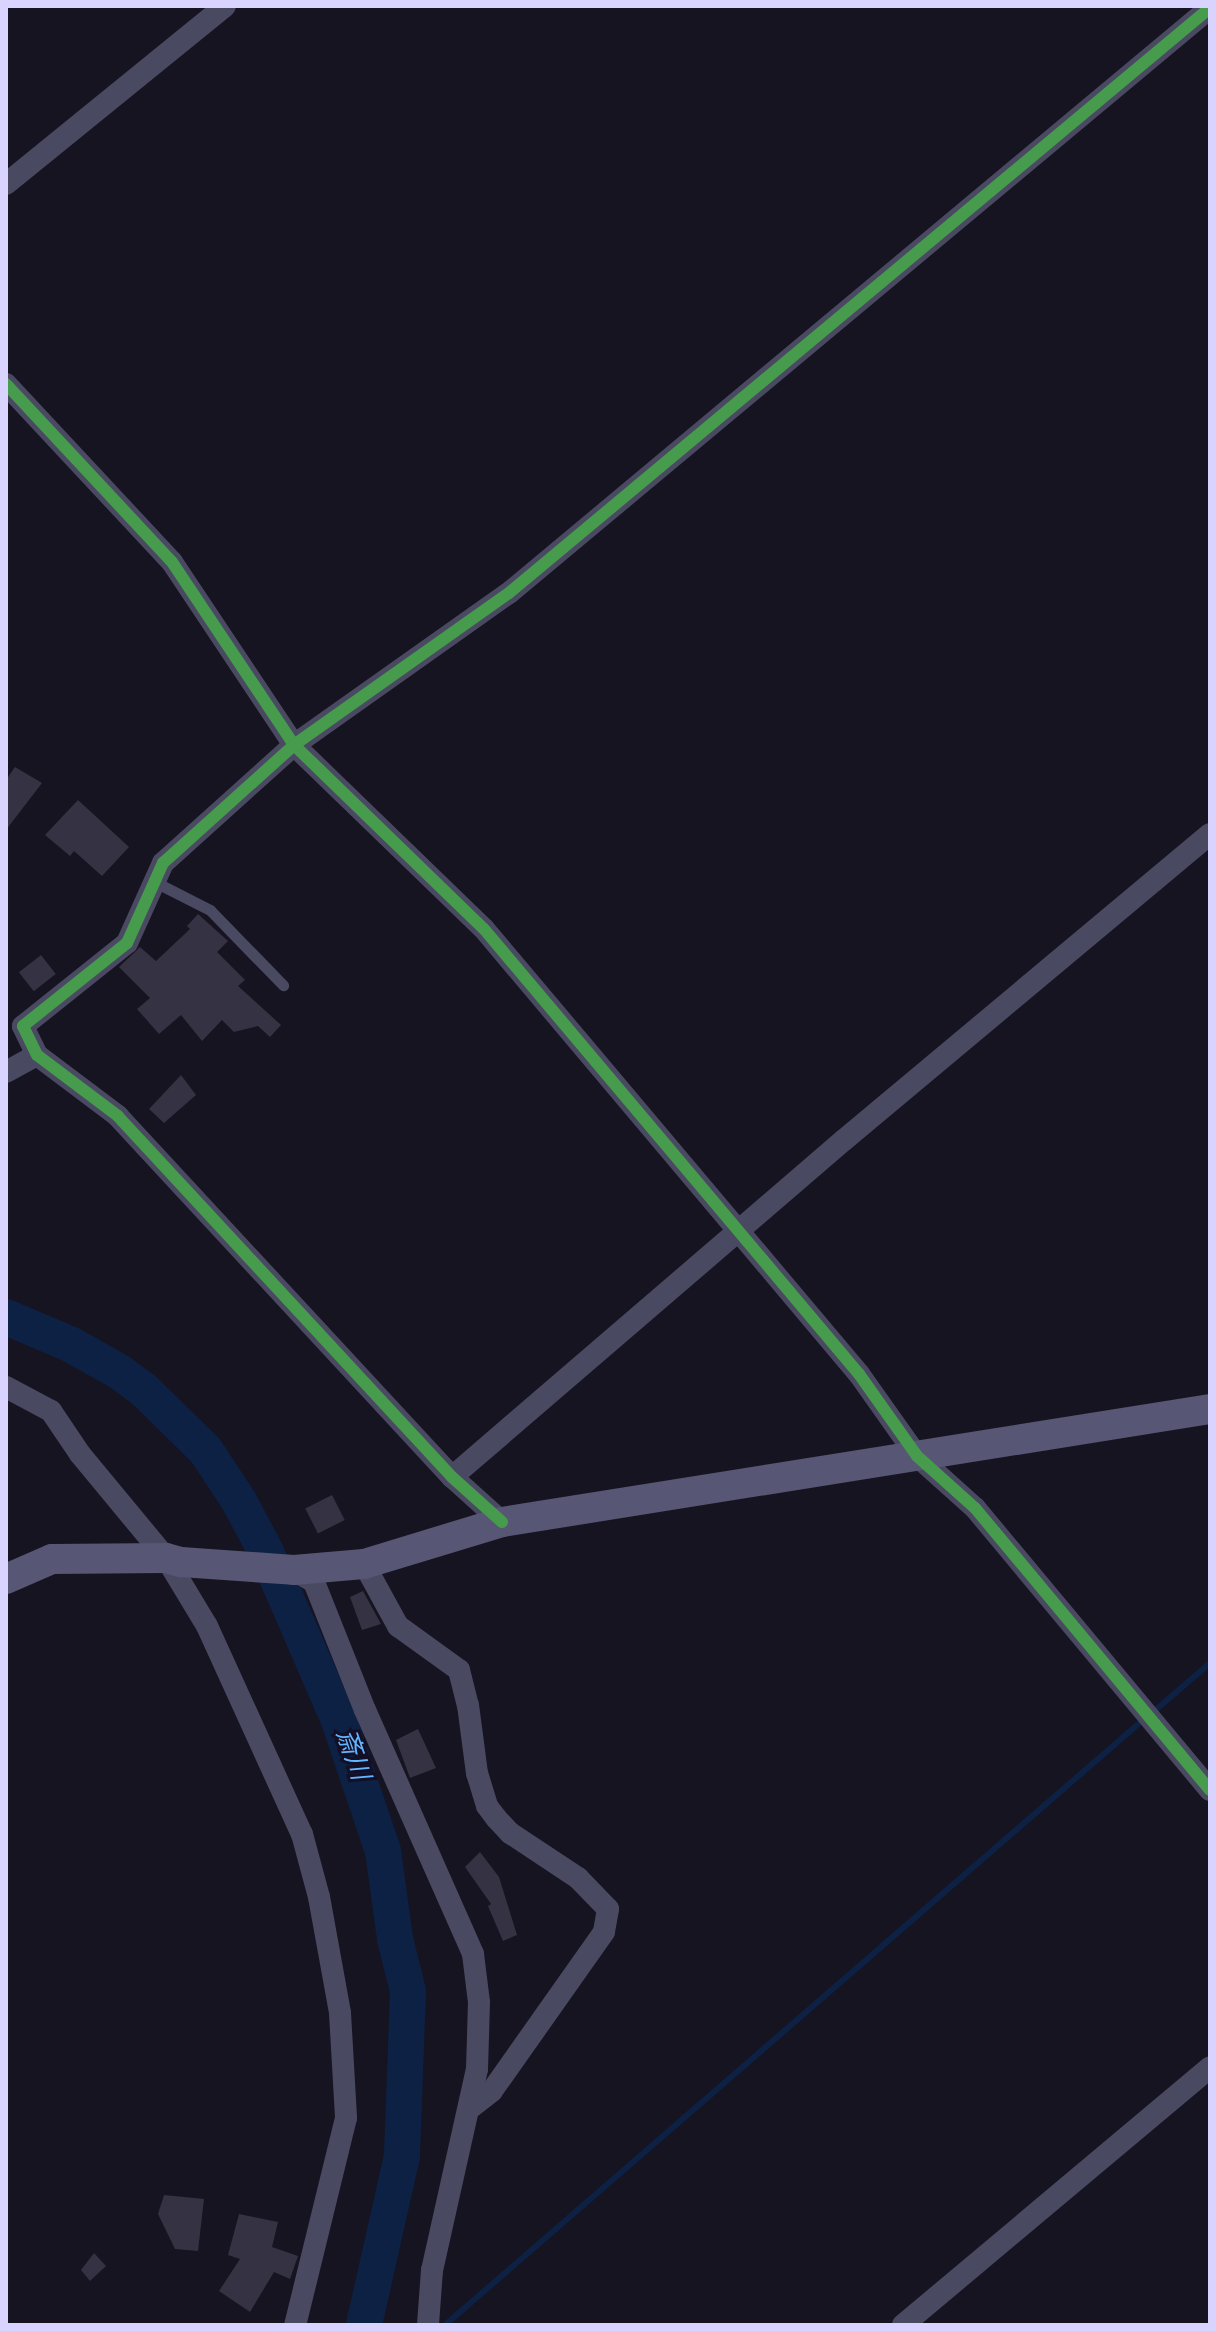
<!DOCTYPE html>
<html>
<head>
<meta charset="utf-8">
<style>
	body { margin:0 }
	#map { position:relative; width:1216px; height:2331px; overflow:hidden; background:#161421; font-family:Overpass,"Noto Sans JP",sans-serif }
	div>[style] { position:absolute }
	.stream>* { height:6px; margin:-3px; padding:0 3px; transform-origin:3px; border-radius:3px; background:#0d2144 }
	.river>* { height:36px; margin:-18px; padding:0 18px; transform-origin:18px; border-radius:18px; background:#0d2144 }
	.building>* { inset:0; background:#343243; transform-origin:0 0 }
	.lane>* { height:11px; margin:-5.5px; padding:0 5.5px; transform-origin:5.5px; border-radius:5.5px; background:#4a4962 }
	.street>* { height:22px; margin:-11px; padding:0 11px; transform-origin:11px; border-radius:11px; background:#4a4962 }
	.secondary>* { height:30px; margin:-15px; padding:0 15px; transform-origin:15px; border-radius:15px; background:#575674 }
	.cycleway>* { height:12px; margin:-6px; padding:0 6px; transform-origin:6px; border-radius:6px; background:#469c4c }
	span { translate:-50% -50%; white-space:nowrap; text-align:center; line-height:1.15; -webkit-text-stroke:6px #130f26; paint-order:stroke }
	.water-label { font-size:26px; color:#62b6ff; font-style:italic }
	.frame { position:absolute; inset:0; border:8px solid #d9d4ff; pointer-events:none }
</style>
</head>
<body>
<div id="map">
	<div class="stream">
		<div style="left:1152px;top:1713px;width:77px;rotate:-40.8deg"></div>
		<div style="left:445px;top:2325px;width:924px;rotate:-40.92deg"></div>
	</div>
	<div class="river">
		<div style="left:6px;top:1317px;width:69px;rotate:22.9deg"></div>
		<div style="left:70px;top:1344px;width:55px;rotate:29.4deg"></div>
		<div style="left:118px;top:1371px;width:31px;rotate:36deg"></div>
		<div style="left:143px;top:1389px;width:88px;rotate:44.5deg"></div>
		<div style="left:206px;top:1451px;width:60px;rotate:56.6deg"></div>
		<div style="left:239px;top:1501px;width:58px;rotate:62.1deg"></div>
		<div style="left:266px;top:1552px;width:181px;rotate:66.6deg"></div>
		<div style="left:338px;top:1718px;width:140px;rotate:71.3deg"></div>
		<div style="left:383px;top:1851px;width:89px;rotate:82.2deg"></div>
		<div style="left:395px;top:1939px;width:54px;rotate:76deg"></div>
		<div style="left:408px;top:1991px;width:165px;rotate:92.1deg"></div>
		<div style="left:402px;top:2156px;width:173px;rotate:102.7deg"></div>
	</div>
	<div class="building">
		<div style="clip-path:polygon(15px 767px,42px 783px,6px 830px,6px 780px)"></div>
		<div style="clip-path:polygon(78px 800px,129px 847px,102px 876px,74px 851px,70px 856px,45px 835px)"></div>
		<div style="clip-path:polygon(198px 914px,228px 941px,217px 952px,245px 980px,238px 986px,281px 1025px,270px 1037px,258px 1026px,234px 1032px,222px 1020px,202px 1041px,181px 1015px,159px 1034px,137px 1009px,150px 998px,119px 967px,140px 947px,156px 961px,190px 929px,187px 926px)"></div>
		<div style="left:41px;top:955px;width:24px;height:28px;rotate:52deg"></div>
		<div style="clip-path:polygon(181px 1075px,196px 1095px,164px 1123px,149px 1109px)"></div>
		<div style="left:332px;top:1495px;width:28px;height:30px;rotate:63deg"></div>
		<div style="clip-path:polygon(363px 1591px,381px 1624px,362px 1630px,350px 1597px)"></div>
		<div style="clip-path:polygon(418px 1729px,436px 1768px,410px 1778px,396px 1740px)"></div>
		<div style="clip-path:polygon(480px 1852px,499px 1877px,517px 1935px,503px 1941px,488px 1906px,491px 1904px,465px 1867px)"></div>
		<div style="clip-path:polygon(164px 2195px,204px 2199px,198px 2251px,175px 2249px,158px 2214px)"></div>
		<div style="clip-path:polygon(239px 2214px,278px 2222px,272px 2247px,298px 2256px,290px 2279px,274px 2272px,250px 2312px,219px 2291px,240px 2259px,228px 2255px)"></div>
		<div style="clip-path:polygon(94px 2253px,106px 2266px,90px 2281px,81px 2270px)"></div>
	</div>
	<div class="lane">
		<div style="left:155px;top:882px;width:62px;rotate:27deg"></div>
		<div style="left:210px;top:910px;width:105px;rotate:45.8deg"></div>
	</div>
	<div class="street">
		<div style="left:6px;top:184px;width:282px;rotate:-39.1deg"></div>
		<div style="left:6px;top:384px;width:243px;rotate:47deg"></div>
		<div style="left:172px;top:562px;width:220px;rotate:56.3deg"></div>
		<div style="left:294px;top:745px;width:264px;rotate:44.1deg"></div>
		<div style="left:484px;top:929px;width:582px;rotate:49.88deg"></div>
		<div style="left:859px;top:1374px;width:100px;rotate:54.7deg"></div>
		<div style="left:917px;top:1456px;width:78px;rotate:41.9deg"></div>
		<div style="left:975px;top:1508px;width:367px;rotate:50.2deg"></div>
		<div style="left:6px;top:1072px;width:35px;rotate:-29deg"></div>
		<div style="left:6px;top:1387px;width:51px;rotate:28.1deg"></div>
		<div style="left:51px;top:1411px;width:52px;rotate:56deg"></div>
		<div style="left:80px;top:1454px;width:135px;rotate:50.4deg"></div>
		<div style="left:166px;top:1558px;width:79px;rotate:58.9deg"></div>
		<div style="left:207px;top:1626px;width:229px;rotate:65.5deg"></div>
		<div style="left:302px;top:1834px;width:65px;rotate:74.9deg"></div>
		<div style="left:319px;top:1897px;width:118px;rotate:79.7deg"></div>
		<div style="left:340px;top:2013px;width:105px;rotate:86.7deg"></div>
		<div style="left:346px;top:2118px;width:213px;rotate:103.8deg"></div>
		<div style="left:452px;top:1477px;width:517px;rotate:-40.69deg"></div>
		<div style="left:844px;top:1140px;width:477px;rotate:-39.9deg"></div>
		<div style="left:502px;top:1522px;width:67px;rotate:-138deg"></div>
		<div style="left:452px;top:1477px;width:492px;rotate:-132.8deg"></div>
		<div style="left:118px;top:1116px;width:101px;rotate:-143deg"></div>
		<div style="left:37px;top:1055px;width:32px;rotate:-116deg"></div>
		<div style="left:23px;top:1026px;width:133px;rotate:-38.6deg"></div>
		<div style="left:127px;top:943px;width:88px;rotate:-65.8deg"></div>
		<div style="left:163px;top:863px;width:176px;rotate:-42deg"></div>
		<div style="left:294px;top:745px;width:263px;rotate:-35.3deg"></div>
		<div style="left:509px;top:593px;width:913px;rotate:-39.85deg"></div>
		<div style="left:364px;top:1564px;width:71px;rotate:61.3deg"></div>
		<div style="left:398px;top:1626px;width:75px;rotate:35.8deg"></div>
		<div style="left:459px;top:1670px;width:36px;rotate:76deg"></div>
		<div style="left:468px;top:1705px;width:69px;rotate:82.5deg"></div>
		<div style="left:477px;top:1773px;width:34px;rotate:73deg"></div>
		<div style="left:487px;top:1806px;width:15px;rotate:53deg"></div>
		<div style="left:496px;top:1818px;width:21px;rotate:47deg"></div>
		<div style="left:510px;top:1833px;width:82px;rotate:33.5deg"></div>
		<div style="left:578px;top:1878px;width:43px;rotate:45.9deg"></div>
		<div style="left:608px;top:1909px;width:23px;rotate:100deg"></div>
		<div style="left:604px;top:1932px;width:194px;rotate:125.2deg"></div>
		<div style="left:492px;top:2091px;width:29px;rotate:142deg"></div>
		<div style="left:294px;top:1570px;width:23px;rotate:31deg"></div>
		<div style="left:314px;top:1582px;width:138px;rotate:68.3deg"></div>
		<div style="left:365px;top:1710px;width:267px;rotate:66.1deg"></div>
		<div style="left:473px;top:1954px;width:48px;rotate:82.9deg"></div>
		<div style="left:479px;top:2002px;width:67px;rotate:91.7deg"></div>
		<div style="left:477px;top:2069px;width:206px;rotate:102.6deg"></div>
		<div style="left:432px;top:2270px;width:55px;rotate:94.2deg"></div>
		<div style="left:903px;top:2325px;width:401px;rotate:-40deg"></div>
	</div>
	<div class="secondary">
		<div style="left:6px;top:1579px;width:50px;rotate:-23.5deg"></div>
		<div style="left:52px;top:1559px;width:114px;rotate:-0.5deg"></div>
		<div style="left:166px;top:1558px;width:16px;rotate:15deg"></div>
		<div style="left:181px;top:1562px;width:113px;rotate:4deg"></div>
		<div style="left:294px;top:1570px;width:70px;rotate:-4.9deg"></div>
		<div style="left:364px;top:1564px;width:144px;rotate:-16.9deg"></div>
		<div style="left:502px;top:1522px;width:717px;rotate:-9.07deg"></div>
	</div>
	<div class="cycleway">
		<div style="left:6px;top:384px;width:243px;rotate:47deg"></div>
		<div style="left:172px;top:562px;width:220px;rotate:56.3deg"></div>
		<div style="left:294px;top:745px;width:264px;rotate:44.1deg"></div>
		<div style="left:484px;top:929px;width:582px;rotate:49.88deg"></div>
		<div style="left:859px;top:1374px;width:100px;rotate:54.7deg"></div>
		<div style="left:917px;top:1456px;width:78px;rotate:41.9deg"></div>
		<div style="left:975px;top:1508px;width:367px;rotate:50.2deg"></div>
		<div style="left:502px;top:1522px;width:67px;rotate:-138deg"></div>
		<div style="left:452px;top:1477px;width:492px;rotate:-132.8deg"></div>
		<div style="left:118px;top:1116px;width:101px;rotate:-143deg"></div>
		<div style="left:37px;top:1055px;width:32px;rotate:-116deg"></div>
		<div style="left:23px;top:1026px;width:133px;rotate:-38.6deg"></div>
		<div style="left:127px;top:943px;width:88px;rotate:-65.8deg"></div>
		<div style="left:163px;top:863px;width:176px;rotate:-42deg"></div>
		<div style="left:294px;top:745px;width:263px;rotate:-35.3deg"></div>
		<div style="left:509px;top:593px;width:913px;rotate:-39.85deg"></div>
	</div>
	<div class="water-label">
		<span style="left:351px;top:1755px;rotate:71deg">斎川</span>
	</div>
	<div class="frame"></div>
</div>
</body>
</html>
